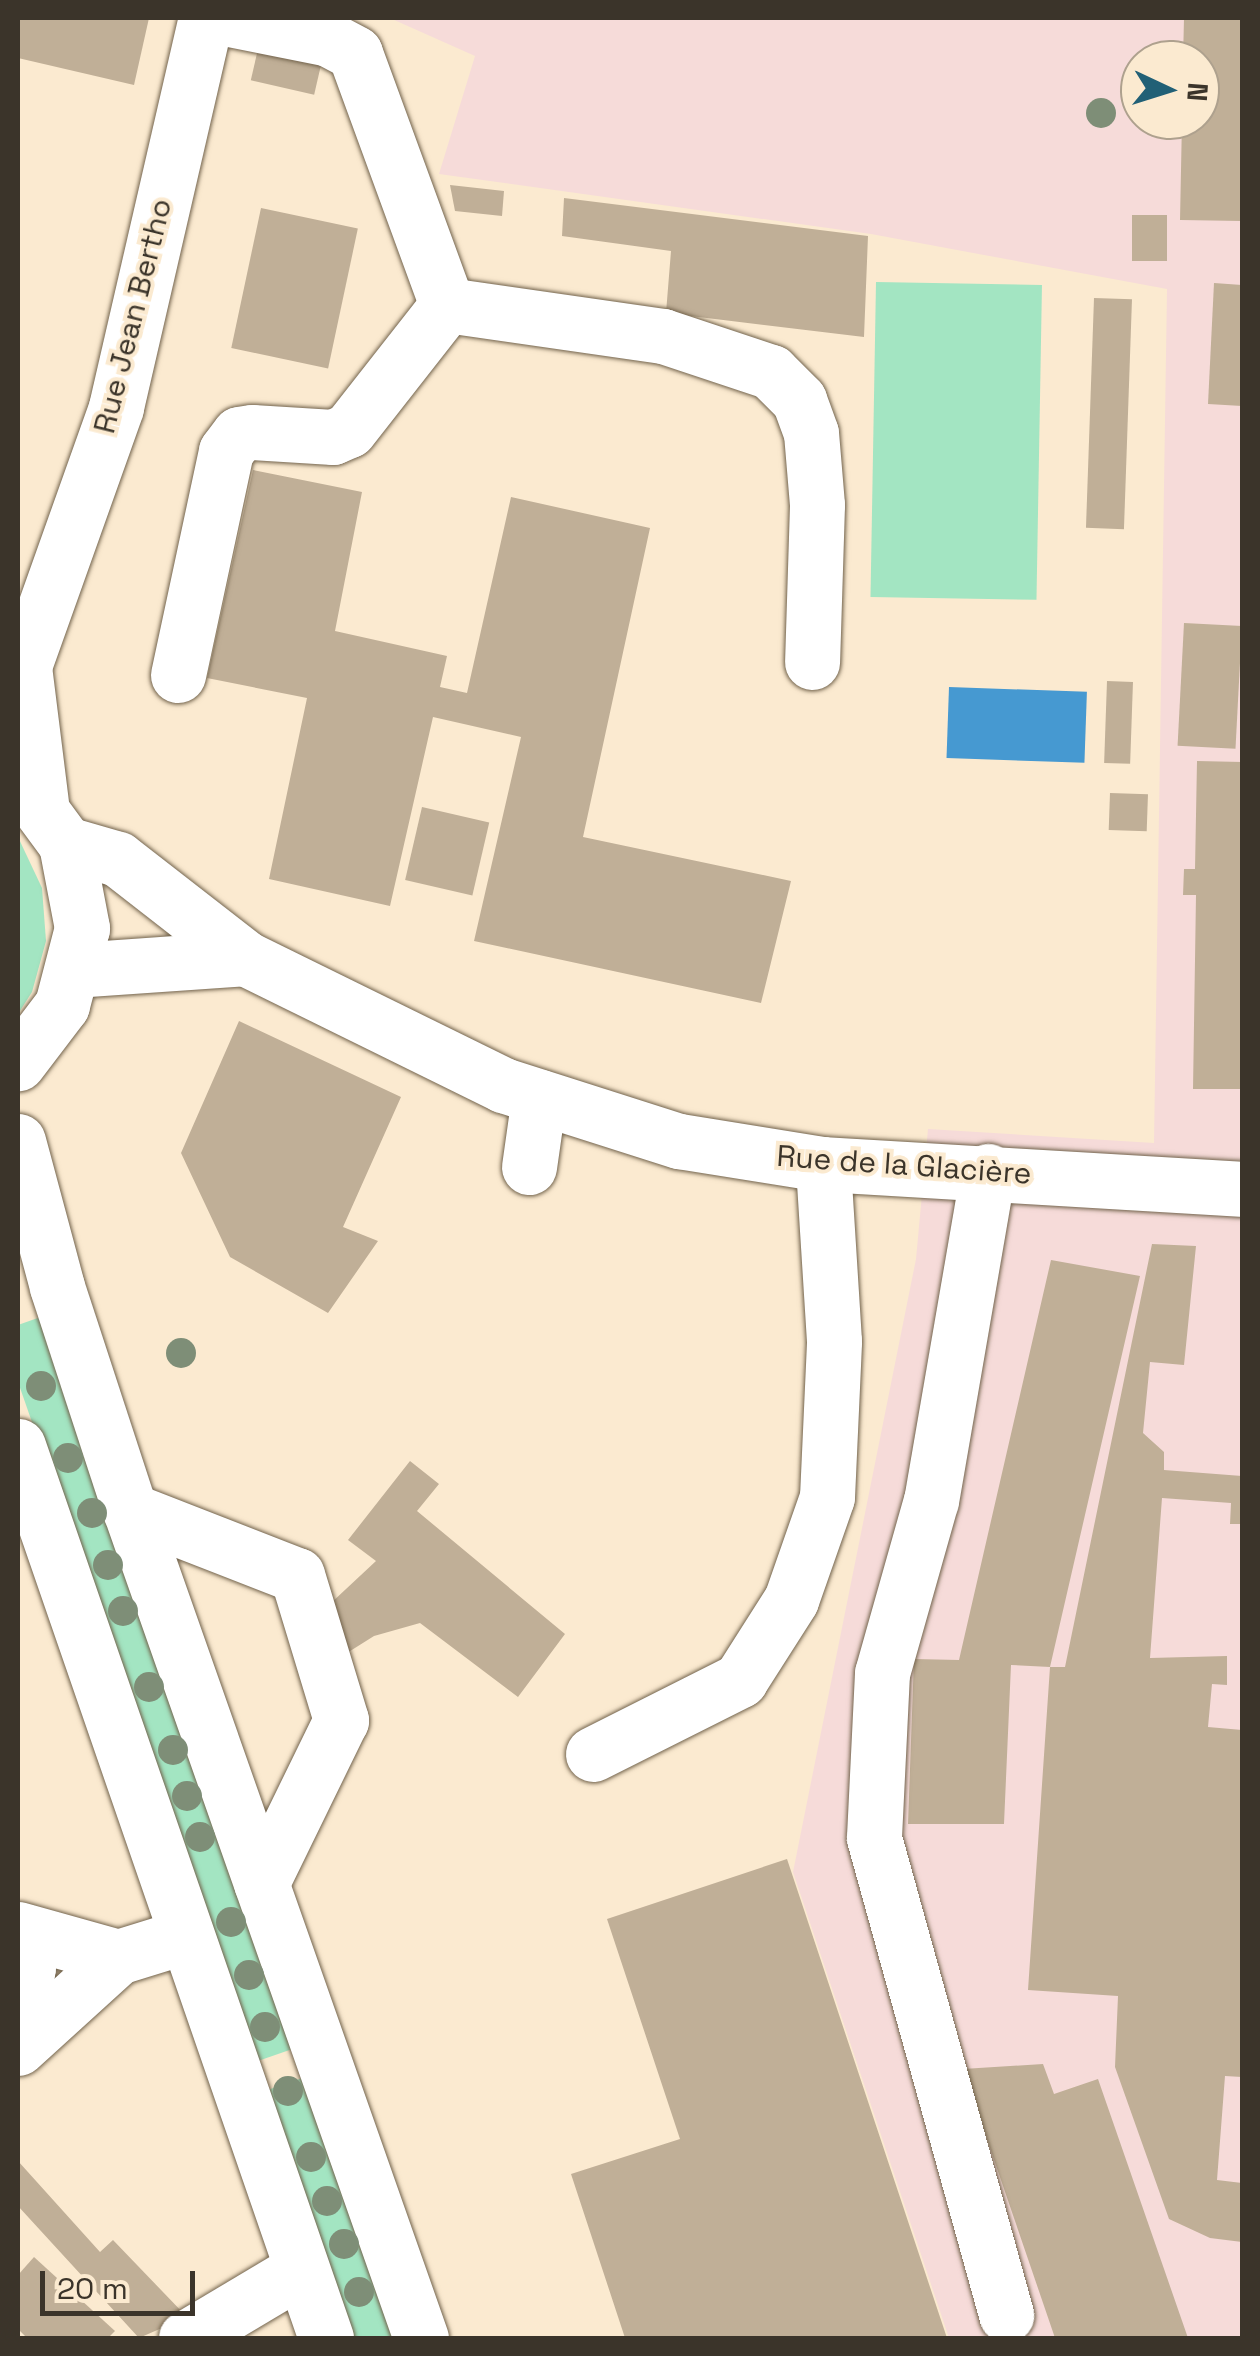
<!DOCTYPE html>
<html>
<head>
<meta charset="utf-8">
<style>
	body { margin:0 }
	#map { position:relative; width:1260px; height:2356px; overflow:hidden; background:#fbead0; font-family:"Space Grotesk",sans-serif }
	div>[style] { position:absolute }
	.industrial>* { inset:0; background:#f6dbd9 }
	.green>* { inset:0; background:#a3e5c2; transform-origin:0 0 }
	.water>* { inset:0; background:#4699d1; transform-origin:0 0 }
	.building>* { inset:0; background:#c0af97; transform-origin:0 0 }
	.roads { filter:drop-shadow(0 0 2px #72634c) drop-shadow(0 0 2px #72634c) }
	.minor>* { height:55px; margin:-27.5px; padding:0 27.5px; transform-origin:27.5px; border-radius:27.5px; background:#fff }
	.major>* { height:55px; margin:-27.5px; padding:0 27.5px; transform-origin:27.5px; border-radius:27.5px; background:#fff }
	.trees>* { width:30px; height:30px; margin:-15px; border-radius:50%; background:#7e8e77 }
	span { translate:-50% -50%; white-space:nowrap; text-align:center; line-height:1.15; -webkit-text-stroke:8px #fbead0; paint-order:stroke }
	.street-label { font-size:30px; color:#3b342a }
	.frame { position:absolute; inset:0; border:20px solid #3b342a; pointer-events:none }
	.north { position:absolute; left:1120px; top:40px; width:100px; height:100px; box-sizing:border-box; background:#fbead0; border:2px solid #aea18e; border-radius:50%; rotate:94deg; font-size:28px; font-weight:700; line-height:40px; text-align:center; color:#3b342a }
	.north::after { content:''; display:block; margin:auto; width:35px; height:45px; background:#216076; clip-path:polygon(50% 0,100% 100%,50% 72%,0 100%) }
	.scale { position:absolute; left:40px; top:2271px; width:155px; height:45px; box-sizing:border-box; border:5px solid #3b342a; border-top:0; padding-left:12px; font-size:30px; line-height:35px; white-space:nowrap; color:#3b342a; -webkit-text-stroke:8px #fbead0; paint-order:stroke }
</style>
</head>
<body>
<div id="map">
	<div class="industrial">
		<div style="clip-path:polygon(evenodd,1242px 18px,1242px 2338px,949px 2338px,793px 1872px,916px 1259px,928px 1129px,1154px 1143px,1167px 289px,871px 234px,439px 174px,475px 56px,392px 19px,1242px 18px,1140px 60px,1200px 60px,1200px 120px,1140px 120px,1140px 60px)"></div>
	</div>
	<div class="green">
		<div style="left:876px;top:282px;width:166px;height:315px;rotate:1deg"></div>
		<div style="clip-path:polygon(18px 837px,42px 888px,46px 941px,32px 992px,18px 1014px)"></div>
		<div style="clip-path:polygon(49px 1314px,304px 2045px,255px 2062px,18px 1382px,18px 1325px)"></div>
		<div style="left:311px;top:2075px;width:279px;height:49px;rotate:71deg"></div>
	</div>
	<div class="water">
		<div style="left:949px;top:687px;width:138px;height:71px;rotate:2deg"></div>
	</div>
	<div class="building">
		<div style="clip-path:polygon(18px 18px,149px 18px,134px 85px,18px 58px)"></div>
		<div style="clip-path:polygon(1184px 18px,1242px 18px,1242px 221px,1180px 220px,1182px 120px,1200px 120px,1200px 60px,1183px 60px)"></div>
		<div style="left:258px;top:49px;width:65px;height:32px;rotate:13deg"></div>
		<div style="clip-path:polygon(450px 185px,504px 191px,502px 216px,455px 211px)"></div>
		<div style="clip-path:polygon(564px 198px,868px 236px,864px 337px,666px 313px,671px 251px,562px 236px)"></div>
		<div style="left:261px;top:208px;width:99px;height:143px;rotate:12deg"></div>
		<div style="left:1167px;top:215px;width:46px;height:35px;rotate:90deg"></div>
		<div style="clip-path:polygon(1214px 283px,1242px 285px,1242px 406px,1208px 404px)"></div>
		<div style="left:1094px;top:298px;width:38px;height:230px;rotate:2deg"></div>
		<div style="clip-path:polygon(253px 470px,362px 492px,335px 631px,447px 656px,440px 687px,467px 693px,511px 497px,650px 528px,583px 837px,791px 881px,761px 1003px,474px 941px,521px 737px,433px 717px,390px 906px,269px 879px,307px 698px,207px 678px)"></div>
		<div style="left:1184px;top:623px;width:58px;height:123px;rotate:3deg"></div>
		<div style="left:1107px;top:681px;width:26px;height:82px;rotate:2deg"></div>
		<div style="clip-path:polygon(1197px 761px,1242px 762px,1242px 1089px,1193px 1089px,1196px 895px,1183px 895px,1184px 869px,1195px 869px)"></div>
		<div style="left:1110px;top:793px;width:38px;height:37px;rotate:2deg"></div>
		<div style="left:422px;top:807px;width:69px;height:75px;rotate:13deg"></div>
		<div style="clip-path:polygon(239px 1021px,401px 1097px,343px 1227px,378px 1241px,328px 1313px,230px 1257px,181px 1153px)"></div>
		<div style="clip-path:polygon(1152px 1244px,1196px 1246px,1184px 1365px,1150px 1362px,1143px 1433px,1164px 1452px,1164px 1470px,1242px 1476px,1242px 1524px,1230px 1524px,1231px 1503px,1162px 1498px,1150px 1658px,1227px 1656px,1227px 1685px,1212px 1684px,1208px 1727px,1242px 1730px,1242px 2077px,1225px 2076px,1217px 2180px,1242px 2183px,1242px 2242px,1210px 2238px,1169px 2219px,1115px 2067px,1118px 1996px,1028px 1990px,1050px 1667px,1065px 1667px)"></div>
		<div style="clip-path:polygon(1051px 1260px,1140px 1276px,1050px 1667px,1011px 1665px,1004px 1824px,908px 1824px,914px 1659px,959px 1660px)"></div>
		<div style="clip-path:polygon(410px 1461px,439px 1484px,417px 1511px,565px 1634px,518px 1697px,420px 1623px,374px 1636px,312px 1675px,331px 1603px,376px 1561px,348px 1540px)"></div>
		<div style="clip-path:polygon(787px 1859px,947px 2338px,625px 2338px,571px 2174px,680px 2139px,607px 1919px)"></div>
		<div style="clip-path:polygon(1043px 2064px,1054px 2094px,1098px 2079px,1188px 2338px,1055px 2338px,963px 2069px)"></div>
		<div style="clip-path:polygon(18px 2161px,100px 2252px,113px 2240px,187px 2317px,139px 2338px,18px 2206px)"></div>
		<div style="clip-path:polygon(34px 2257px,115px 2331px,108px 2338px,27px 2338px,18px 2329px,18px 2275px)"></div>
	</div>
	<div class="roads">
		<div class="minor">
			<div style="left:447px;top:305px;width:218px;rotate:8.2deg"></div>
			<div style="left:663px;top:336px;width:114px;rotate:18.4deg"></div>
			<div style="left:771px;top:372px;width:40px;rotate:45deg"></div>
			<div style="left:799px;top:400px;width:35px;rotate:70deg"></div>
			<div style="left:811px;top:433px;width:72px;rotate:85.2deg"></div>
			<div style="left:817px;top:505px;width:157px;rotate:91.8deg"></div>
			<div style="left:178px;top:675px;width:229px;rotate:-77.9deg"></div>
			<div style="left:226px;top:451px;width:21px;rotate:-53deg"></div>
			<div style="left:239px;top:434px;width:13px;rotate:-9deg"></div>
			<div style="left:252px;top:432px;width:81px;rotate:3.5deg"></div>
			<div style="left:333px;top:437px;width:17px;rotate:-24deg"></div>
			<div style="left:349px;top:430px;width:159px;rotate:-51.9deg"></div>
			<div style="left:447px;top:305px;width:268px;rotate:-110.1deg"></div>
			<div style="left:355px;top:53px;width:30px;rotate:-152deg"></div>
			<div style="left:329px;top:39px;width:107px;rotate:-168.7deg"></div>
			<div style="left:41px;top:803px;width:138px;rotate:-97.1deg"></div>
			<div style="left:24px;top:666px;width:275px;rotate:-70.4deg"></div>
			<div style="left:116px;top:407px;width:399px;rotate:-77deg"></div>
			<div style="left:66px;top:844px;width:54px;rotate:16.1deg"></div>
			<div style="left:118px;top:859px;width:161px;rotate:37.9deg"></div>
			<div style="left:245px;top:958px;width:288px;rotate:26.2deg"></div>
			<div style="left:503px;top:1085px;width:185px;rotate:17.7deg"></div>
			<div style="left:679px;top:1141px;width:146px;rotate:9.1deg"></div>
			<div style="left:823px;top:1164px;width:420px;rotate:3.4deg"></div>
			<div style="left:75px;top:970px;width:170px;rotate:-4deg"></div>
			<div style="left:529px;top:1167px;width:71px;rotate:-81.9deg"></div>
			<div style="left:988px;top:1171px;width:334px;rotate:99.8deg"></div>
			<div style="left:931px;top:1500px;width:180px;rotate:105.8deg"></div>
			<div style="left:882px;top:1673px;width:165px;rotate:92.8deg"></div>
			<div style="left:874px;top:1838px;width:495px;rotate:74.5deg"></div>
			<div style="left:130px;top:1510px;width:179px;rotate:21.3deg"></div>
			<div style="left:297px;top:1575px;width:152px;rotate:73.1deg"></div>
			<div style="left:341px;top:1720px;width:182px;rotate:116deg"></div>
			<div style="left:593px;top:1754px;width:165px;rotate:-26.7deg"></div>
			<div style="left:740px;top:1680px;width:95px;rotate:-57.5deg"></div>
			<div style="left:791px;top:1600px;width:109px;rotate:-70.7deg"></div>
			<div style="left:827px;top:1497px;width:156px;rotate:-87.4deg"></div>
			<div style="left:834px;top:1341px;width:177px;rotate:-93.6deg"></div>
			<div style="left:18px;top:1929px;width:104px;rotate:15.6deg"></div>
			<div style="left:18px;top:1952px;width:18px;rotate:56deg"></div>
			<div style="left:28px;top:1967px;width:65px;rotate:98.9deg"></div>
			<div style="left:18px;top:2048px;width:135px;rotate:-42.3deg"></div>
			<div style="left:118px;top:1957px;width:71px;rotate:-17.2deg"></div>
			<div style="left:186px;top:2338px;width:133px;rotate:-30.8deg"></div>
		</div>
		<div class="major">
			<div style="left:18px;top:779px;width:81px;rotate:53.6deg"></div>
			<div style="left:66px;top:844px;width:86px;rotate:79.2deg"></div>
			<div style="left:82px;top:928px;width:80px;rotate:104.6deg"></div>
			<div style="left:62px;top:1005px;width:73px;rotate:127.2deg"></div>
			<div style="left:18px;top:1141px;width:151px;rotate:75deg"></div>
			<div style="left:57px;top:1287px;width:235px;rotate:71.9deg"></div>
			<div style="left:130px;top:1510px;width:878px;rotate:70.64deg"></div>
			<div style="left:18px;top:1446px;width:944px;rotate:70.95deg"></div>
		</div>
	</div>
	<div class="trees">
		<div style="left:1101px;top:113px"></div>
		<div style="left:181px;top:1353px"></div>
		<div style="left:41px;top:1386px"></div>
		<div style="left:68px;top:1458px"></div>
		<div style="left:92px;top:1513px"></div>
		<div style="left:108px;top:1565px"></div>
		<div style="left:123px;top:1611px"></div>
		<div style="left:149px;top:1687px"></div>
		<div style="left:173px;top:1750px"></div>
		<div style="left:187px;top:1796px"></div>
		<div style="left:200px;top:1837px"></div>
		<div style="left:231px;top:1922px"></div>
		<div style="left:249px;top:1975px"></div>
		<div style="left:265px;top:2027px"></div>
		<div style="left:288px;top:2091px"></div>
		<div style="left:311px;top:2157px"></div>
		<div style="left:327px;top:2201px"></div>
		<div style="left:344px;top:2244px"></div>
		<div style="left:359px;top:2292px"></div>
	</div>
	<div class="street-label">
		<span style="left:133px;top:316px;rotate:-76deg">Rue Jean Bertho</span>
		<span style="left:904px;top:1165px;rotate:4deg">Rue de la Glacière</span>
	</div>
	<div class="frame"></div>
	<div class="north">N</div>
	<div class="scale">20 m</div>
</div>
</body>
</html>
